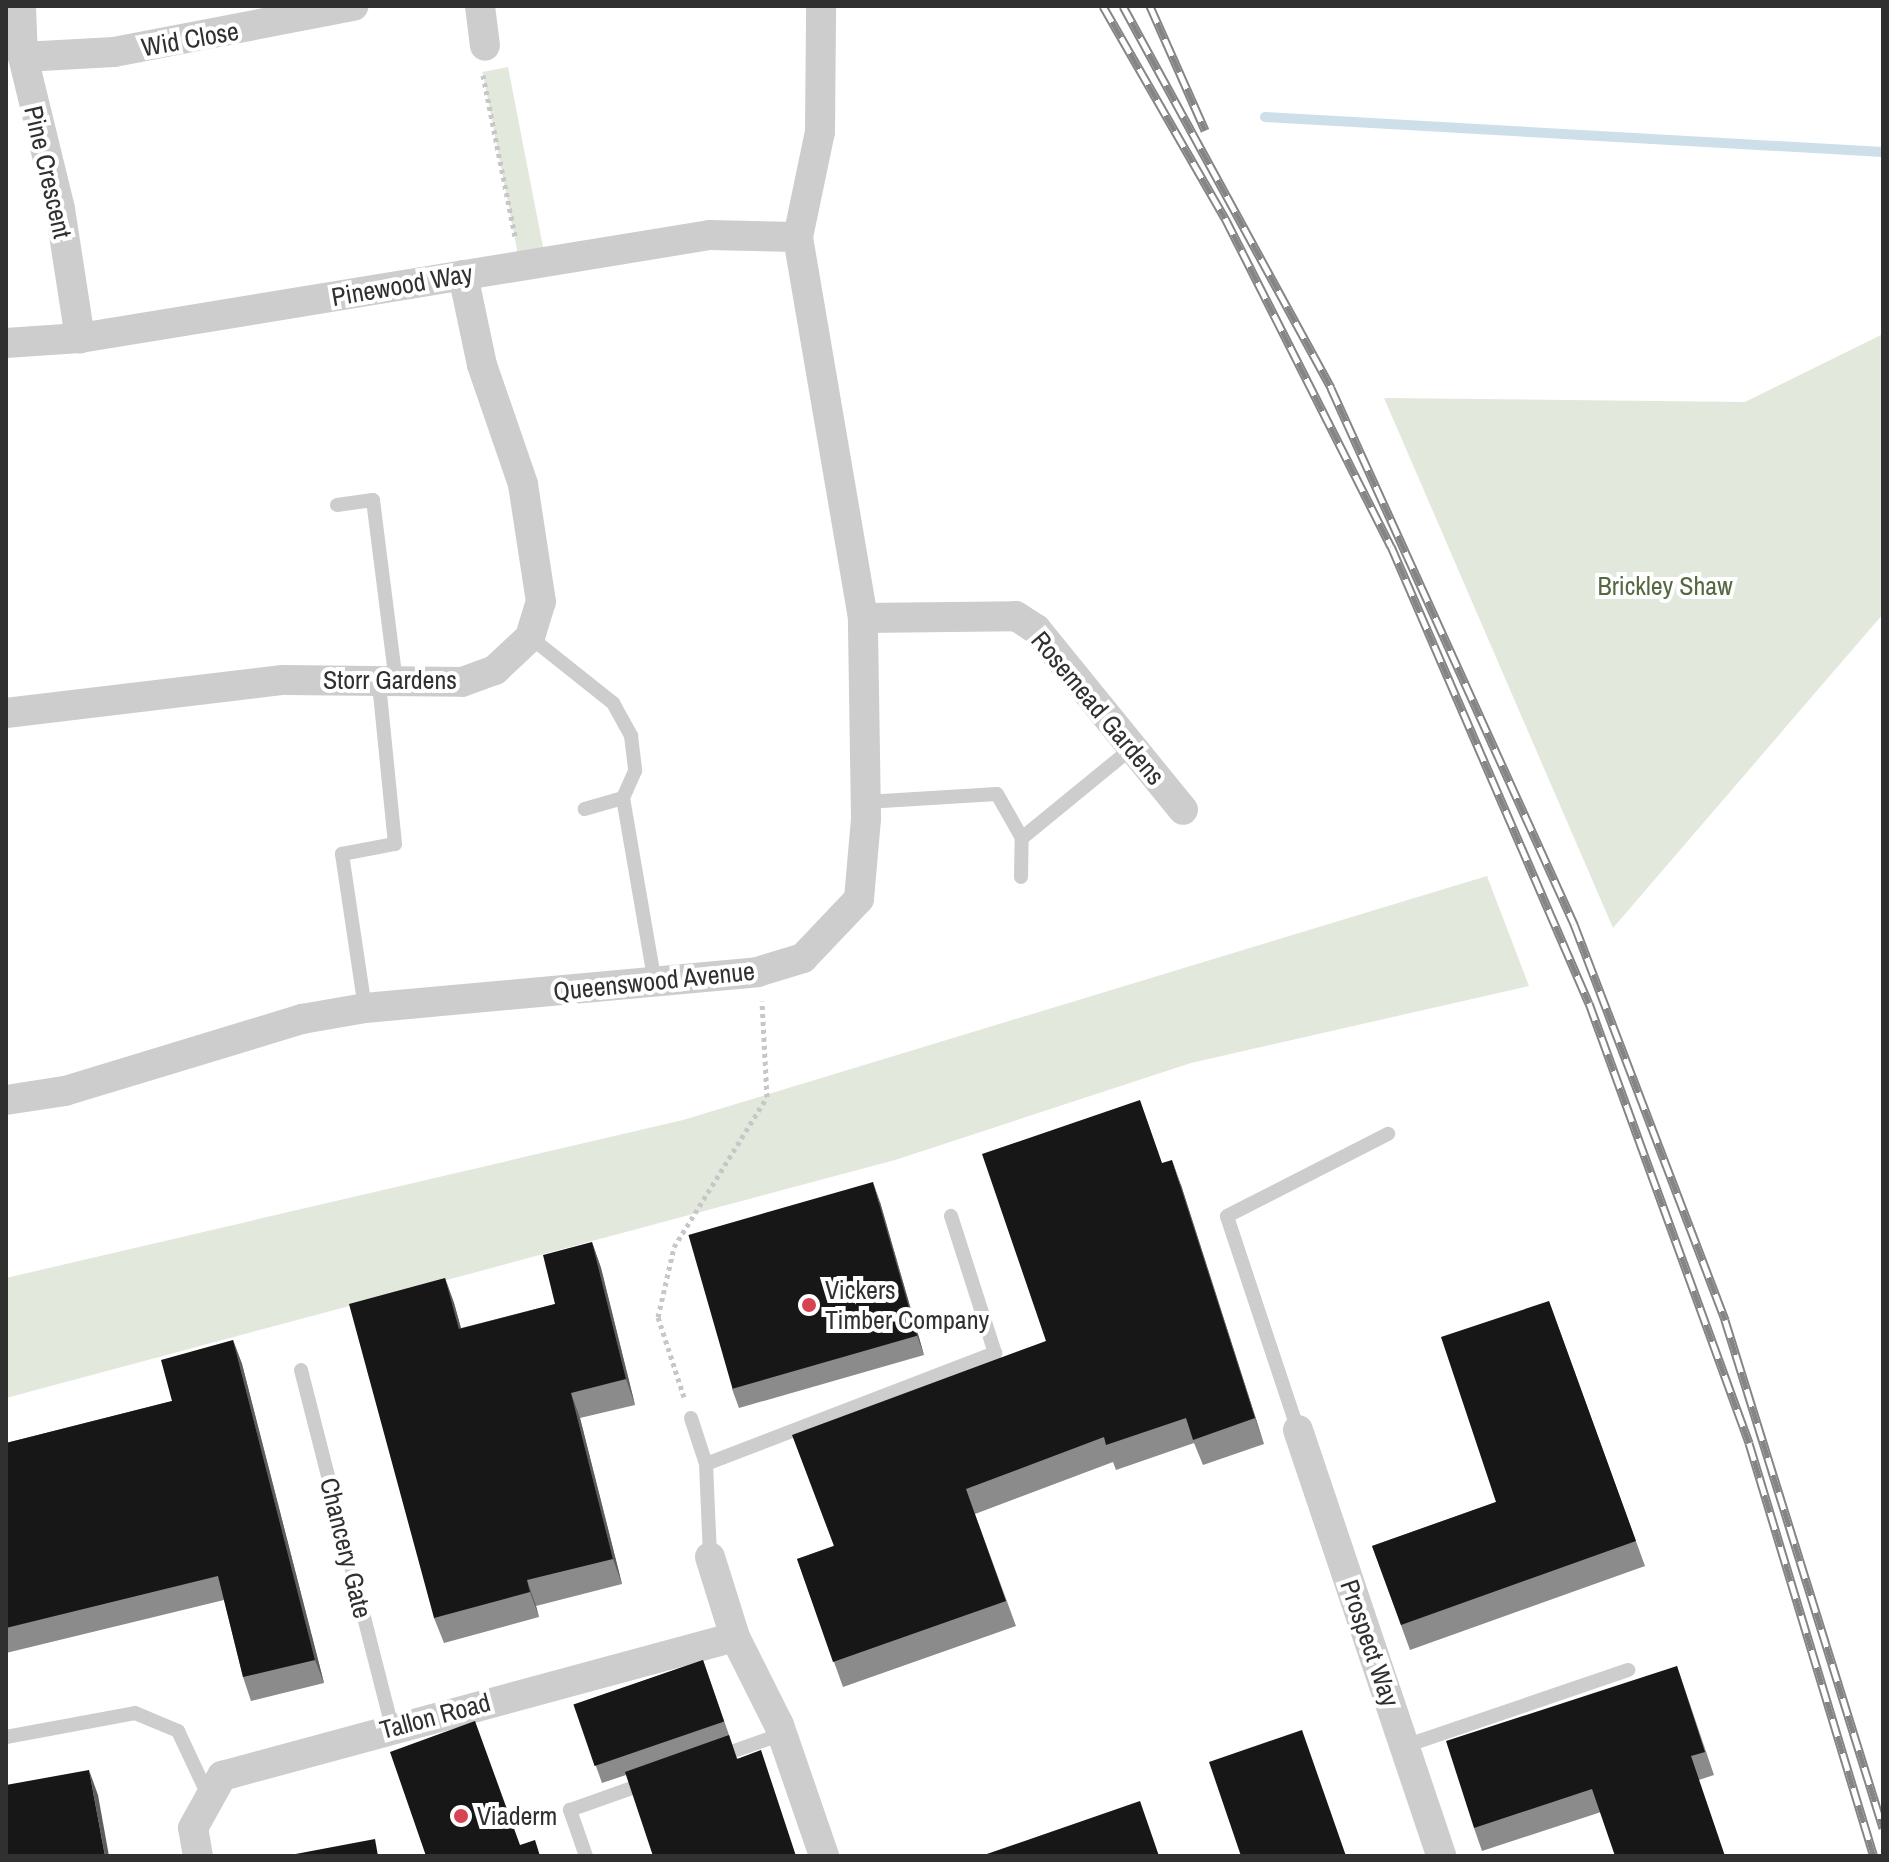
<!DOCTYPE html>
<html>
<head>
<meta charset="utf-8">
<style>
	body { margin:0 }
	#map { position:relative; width:1889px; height:1862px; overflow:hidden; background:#fff; font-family:"Archivo Narrow",sans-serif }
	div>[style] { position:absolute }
	.green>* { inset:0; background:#e3e8dc; transform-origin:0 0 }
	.stream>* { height:10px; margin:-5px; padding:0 5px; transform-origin:5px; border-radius:5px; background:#cddfe9 }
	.path>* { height:5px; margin-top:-2.5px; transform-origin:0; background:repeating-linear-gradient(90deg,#c7c7c7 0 4px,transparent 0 8px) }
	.lane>* { height:14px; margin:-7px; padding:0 7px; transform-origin:7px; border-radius:7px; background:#cdcdcd }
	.street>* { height:30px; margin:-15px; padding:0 15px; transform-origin:15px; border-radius:15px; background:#cdcdcd }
	.rail>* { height:9px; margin-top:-4.5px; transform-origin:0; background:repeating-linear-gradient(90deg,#fff 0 18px,#858585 0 36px); box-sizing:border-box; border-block:2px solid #858585 }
	.wall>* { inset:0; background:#8b8b8b }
	.shaded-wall>* { inset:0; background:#5d5d5d }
	.building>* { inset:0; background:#171717; transform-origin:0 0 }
	.dots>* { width:22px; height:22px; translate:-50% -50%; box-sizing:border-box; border:4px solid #fff; border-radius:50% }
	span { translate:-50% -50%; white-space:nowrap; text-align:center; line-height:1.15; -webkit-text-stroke:8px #fff; paint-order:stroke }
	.street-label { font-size:26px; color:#303030 }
	.park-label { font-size:26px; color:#546841 }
	.poi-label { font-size:26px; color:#303030 }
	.left { translate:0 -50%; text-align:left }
	.frame { position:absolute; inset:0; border:8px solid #303030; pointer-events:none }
</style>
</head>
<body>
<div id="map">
	<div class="green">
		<div style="left:508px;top:67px;width:195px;height:26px;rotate:79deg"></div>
		<div style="clip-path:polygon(1883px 334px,1883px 614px,1613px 928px,1384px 398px,1745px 402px)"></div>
		<div style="clip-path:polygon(1487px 876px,1529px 986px,1191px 1063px,895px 1160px,6px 1398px,6px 1278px,683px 1120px)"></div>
	</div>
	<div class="stream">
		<div style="left:1265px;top:117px;width:619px;rotate:3.24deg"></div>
	</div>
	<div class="path">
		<div style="left:483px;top:75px;width:165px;rotate:78.8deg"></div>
		<div style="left:684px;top:1397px;width:84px;rotate:-108deg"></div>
		<div style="left:658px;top:1317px;width:72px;rotate:-77.1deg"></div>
		<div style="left:674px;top:1247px;width:176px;rotate:-58.2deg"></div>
		<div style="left:767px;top:1097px;width:96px;rotate:-93deg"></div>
	</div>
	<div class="lane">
		<div style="left:337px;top:505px;width:36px;rotate:-8deg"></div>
		<div style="left:373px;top:500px;width:184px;rotate:82.8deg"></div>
		<div style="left:530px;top:637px;width:106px;rotate:38.5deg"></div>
		<div style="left:613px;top:703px;width:38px;rotate:61deg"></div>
		<div style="left:631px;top:736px;width:35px;rotate:83deg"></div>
		<div style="left:635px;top:771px;width:30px;rotate:114deg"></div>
		<div style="left:623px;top:798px;width:40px;rotate:164deg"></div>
		<div style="left:623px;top:798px;width:188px;rotate:80.2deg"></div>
		<div style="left:866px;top:802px;width:131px;rotate:-3.5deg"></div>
		<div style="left:997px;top:794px;width:51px;rotate:60.4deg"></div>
		<div style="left:1022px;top:838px;width:142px;rotate:-39.3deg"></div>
		<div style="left:1021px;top:877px;width:39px;rotate:-89deg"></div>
		<div style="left:365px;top:1008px;width:156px;rotate:-98.5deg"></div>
		<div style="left:342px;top:854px;width:54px;rotate:-10.7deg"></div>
		<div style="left:395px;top:844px;width:162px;rotate:-95.7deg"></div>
		<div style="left:301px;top:1370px;width:367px;rotate:75.7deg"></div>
		<div style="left:691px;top:1418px;width:48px;rotate:71.9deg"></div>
		<div style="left:706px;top:1464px;width:93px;rotate:87.5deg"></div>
		<div style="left:1298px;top:1430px;width:225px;rotate:-108.4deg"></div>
		<div style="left:1227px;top:1216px;width:181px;rotate:-27deg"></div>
		<div style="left:706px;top:1464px;width:310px;rotate:-21deg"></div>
		<div style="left:995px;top:1353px;width:144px;rotate:-107.8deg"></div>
		<div style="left:6px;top:1737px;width:131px;rotate:-10.5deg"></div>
		<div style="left:135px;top:1713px;width:47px;rotate:22.7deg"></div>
		<div style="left:178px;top:1731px;width:68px;rotate:64.9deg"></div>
		<div style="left:1405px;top:1746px;width:236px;rotate:-18.8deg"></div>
		<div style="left:717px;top:1757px;width:69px;rotate:-19.5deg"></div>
		<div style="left:586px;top:1856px;width:49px;rotate:-109.2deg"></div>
		<div style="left:570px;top:1810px;width:84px;rotate:-19.5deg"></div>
	</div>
	<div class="street">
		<div style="left:21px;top:6px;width:51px;rotate:87.8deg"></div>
		<div style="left:23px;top:57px;width:156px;rotate:76.3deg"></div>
		<div style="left:60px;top:209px;width:131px;rotate:81.2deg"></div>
		<div style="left:480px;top:6px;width:40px;rotate:82.9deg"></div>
		<div style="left:23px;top:57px;width:91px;rotate:-3.1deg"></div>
		<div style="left:114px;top:52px;width:244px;rotate:-10.9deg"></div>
		<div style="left:6px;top:343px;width:74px;rotate:-3.9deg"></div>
		<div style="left:80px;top:338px;width:638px;rotate:-9.29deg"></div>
		<div style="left:710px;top:235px;width:88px;rotate:1.3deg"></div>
		<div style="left:863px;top:618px;width:153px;rotate:-0.7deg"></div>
		<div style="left:1016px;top:616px;width:24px;rotate:33deg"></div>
		<div style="left:1036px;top:629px;width:233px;rotate:50.9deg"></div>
		<div style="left:6px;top:713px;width:279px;rotate:-6.8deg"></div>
		<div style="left:283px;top:680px;width:179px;rotate:0.6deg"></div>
		<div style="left:462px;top:682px;width:35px;rotate:-20deg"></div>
		<div style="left:495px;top:670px;width:48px;rotate:-43.3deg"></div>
		<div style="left:530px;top:637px;width:37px;rotate:-73deg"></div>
		<div style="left:541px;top:602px;width:119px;rotate:-98.7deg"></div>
		<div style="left:523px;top:484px;width:126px;rotate:-109deg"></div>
		<div style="left:482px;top:365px;width:92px;rotate:-101.9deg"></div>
		<div style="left:6px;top:1100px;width:60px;rotate:-8.7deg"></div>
		<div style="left:65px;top:1091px;width:248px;rotate:-16.9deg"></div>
		<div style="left:302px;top:1019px;width:64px;rotate:-9.9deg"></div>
		<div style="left:365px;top:1008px;width:394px;rotate:-5.2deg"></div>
		<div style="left:757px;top:972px;width:48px;rotate:-16.9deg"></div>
		<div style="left:803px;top:958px;width:81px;rotate:-46.5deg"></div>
		<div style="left:859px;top:899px;width:80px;rotate:-85deg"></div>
		<div style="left:866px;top:819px;width:201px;rotate:-90.9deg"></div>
		<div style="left:863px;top:618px;width:387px;rotate:-99.7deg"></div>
		<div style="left:798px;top:237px;width:107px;rotate:-78.2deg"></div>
		<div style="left:820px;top:132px;width:126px;rotate:-89.5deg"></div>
		<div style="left:1298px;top:1430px;width:449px;rotate:71.4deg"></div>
		<div style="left:710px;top:1557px;width:84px;rotate:72.6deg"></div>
		<div style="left:198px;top:1856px;width:28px;rotate:-100deg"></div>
		<div style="left:193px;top:1828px;width:60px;rotate:-60.9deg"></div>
		<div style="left:222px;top:1776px;width:531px;rotate:-15.16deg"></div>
		<div style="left:735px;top:1637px;width:98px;rotate:63.4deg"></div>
		<div style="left:779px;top:1725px;width:139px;rotate:71deg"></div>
	</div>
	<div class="rail">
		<div style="left:1103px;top:6px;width:245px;rotate:60.1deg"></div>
		<div style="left:1225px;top:218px;width:368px;rotate:63.2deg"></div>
		<div style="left:1391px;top:546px;width:498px;rotate:66.6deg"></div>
		<div style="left:1589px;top:1003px;width:468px;rotate:70deg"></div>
		<div style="left:1749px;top:1443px;width:432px;rotate:73.2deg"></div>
		<div style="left:1123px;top:6px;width:435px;rotate:61.4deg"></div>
		<div style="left:1331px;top:388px;width:589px;rotate:65.61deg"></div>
		<div style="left:1574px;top:924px;width:424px;rotate:69.1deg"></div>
		<div style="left:1725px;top:1320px;width:532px;rotate:72.72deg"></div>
		<div style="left:1150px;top:6px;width:136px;rotate:66.1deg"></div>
	</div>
	<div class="wall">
		<div style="clip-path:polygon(1162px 1163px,1181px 1185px,1264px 1444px,1203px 1465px,1194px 1443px,1116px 1470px,1113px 1462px,975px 1514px,1016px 1626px,843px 1687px,797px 1559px,833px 1546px,1046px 1341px)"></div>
		<div style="clip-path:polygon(880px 1202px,924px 1355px,739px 1408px,732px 1389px)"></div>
		<div style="clip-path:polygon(592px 1242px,601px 1268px,635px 1405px,580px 1418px,622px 1584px,536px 1606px,539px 1617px,444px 1643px,434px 1618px,445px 1278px,454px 1303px,461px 1328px,555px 1304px)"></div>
		<div style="clip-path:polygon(1549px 1301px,1645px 1566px,1410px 1650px,1372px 1546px,1496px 1502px)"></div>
		<div style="clip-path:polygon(233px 1340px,242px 1364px,324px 1683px,251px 1701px,243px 1677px,224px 1600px,6px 1653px,6px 1443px,172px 1401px)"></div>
		<div style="clip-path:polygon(703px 1660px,737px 1758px,770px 1776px,626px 1775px,602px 1783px,574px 1705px)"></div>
		<div style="clip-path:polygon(1677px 1666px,1714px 1775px,1482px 1851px,1474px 1828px)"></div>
	</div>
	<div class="shaded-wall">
		<div style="clip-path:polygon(1172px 1160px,1181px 1185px,1264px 1444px,1255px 1418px)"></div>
		<div style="clip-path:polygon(873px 1182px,880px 1202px,924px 1355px,917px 1336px)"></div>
		<div style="clip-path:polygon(592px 1242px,601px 1268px,635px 1405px,626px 1379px)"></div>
		<div style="clip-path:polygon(445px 1278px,454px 1303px,468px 1354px,459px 1329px)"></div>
		<div style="clip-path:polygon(233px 1340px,242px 1364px,324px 1683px,315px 1660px)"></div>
		<div style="clip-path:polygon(571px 1393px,580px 1418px,622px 1584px,613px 1559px)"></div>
		<div style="clip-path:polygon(527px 1580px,536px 1606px,539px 1617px,530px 1592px)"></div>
		<div style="clip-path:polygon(89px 1770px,98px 1795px,109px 1856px,105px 1856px)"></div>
	</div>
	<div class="building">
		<div style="clip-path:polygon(1140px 1100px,1162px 1163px,1172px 1160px,1255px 1418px,1193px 1440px,1186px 1418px,1106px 1445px,1104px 1437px,966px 1489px,1006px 1601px,833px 1662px,797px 1559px,834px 1546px,792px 1435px,1046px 1341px,982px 1154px)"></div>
		<div style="left:873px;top:1182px;width:160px;height:192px;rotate:74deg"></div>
		<div style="clip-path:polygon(592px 1242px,626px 1379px,571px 1393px,613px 1559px,527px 1580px,530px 1592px,434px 1618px,349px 1304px,445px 1278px,459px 1329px,555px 1304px,543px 1255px)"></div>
		<div style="clip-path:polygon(1549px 1301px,1636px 1541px,1401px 1625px,1372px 1546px,1496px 1502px,1441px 1337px)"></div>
		<div style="clip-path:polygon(233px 1340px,315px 1660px,243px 1677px,218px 1576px,6px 1628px,6px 1443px,172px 1401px,161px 1360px)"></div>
		<div style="left:703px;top:1660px;width:65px;height:137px;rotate:71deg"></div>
		<div style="clip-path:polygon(1677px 1666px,1705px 1752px,1691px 1756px,1725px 1856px,1615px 1856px,1592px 1789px,1474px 1828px,1446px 1741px)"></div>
		<div style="clip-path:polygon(475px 1721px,520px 1845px,535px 1840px,540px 1856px,426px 1856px,390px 1752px)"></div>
		<div style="clip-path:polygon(1302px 1730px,1346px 1856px,1241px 1856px,1209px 1762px)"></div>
		<div style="clip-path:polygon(729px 1735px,737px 1759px,761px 1750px,796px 1856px,653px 1856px,625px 1772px)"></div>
		<div style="clip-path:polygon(89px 1770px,105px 1856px,6px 1856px,6px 1785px)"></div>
		<div style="clip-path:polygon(1140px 1801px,1159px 1856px,981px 1856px)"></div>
		<div style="clip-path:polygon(375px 1839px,378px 1856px,285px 1856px)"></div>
	</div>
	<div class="dots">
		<div style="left:809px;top:1305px;background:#d64353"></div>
		<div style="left:461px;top:1816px;background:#d64353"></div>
	</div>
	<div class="street-label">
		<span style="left:190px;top:39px;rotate:-10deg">Wid Close</span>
		<span style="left:48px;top:172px;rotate:77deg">Pine Crescent</span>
		<span style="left:402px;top:285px;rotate:-10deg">Pinewood Way</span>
		<span style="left:390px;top:680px">Storr Gardens</span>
		<span style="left:1098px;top:708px;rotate:50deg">Rosemead Gardens</span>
		<span style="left:654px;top:981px;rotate:-6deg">Queenswood Avenue</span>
		<span style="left:346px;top:1548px;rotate:76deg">Chancery Gate</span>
		<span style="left:1370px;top:1643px;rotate:71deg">Prospect Way</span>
		<span style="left:435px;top:1716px;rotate:-15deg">Tallon Road</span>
	</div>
	<div class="park-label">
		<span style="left:1665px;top:586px">Brickley Shaw</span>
	</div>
	<div class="poi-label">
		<span class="left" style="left:825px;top:1305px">Vickers<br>Timber Company</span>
		<span class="left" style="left:477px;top:1816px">Viaderm</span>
	</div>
	<div class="frame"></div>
</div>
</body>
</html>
